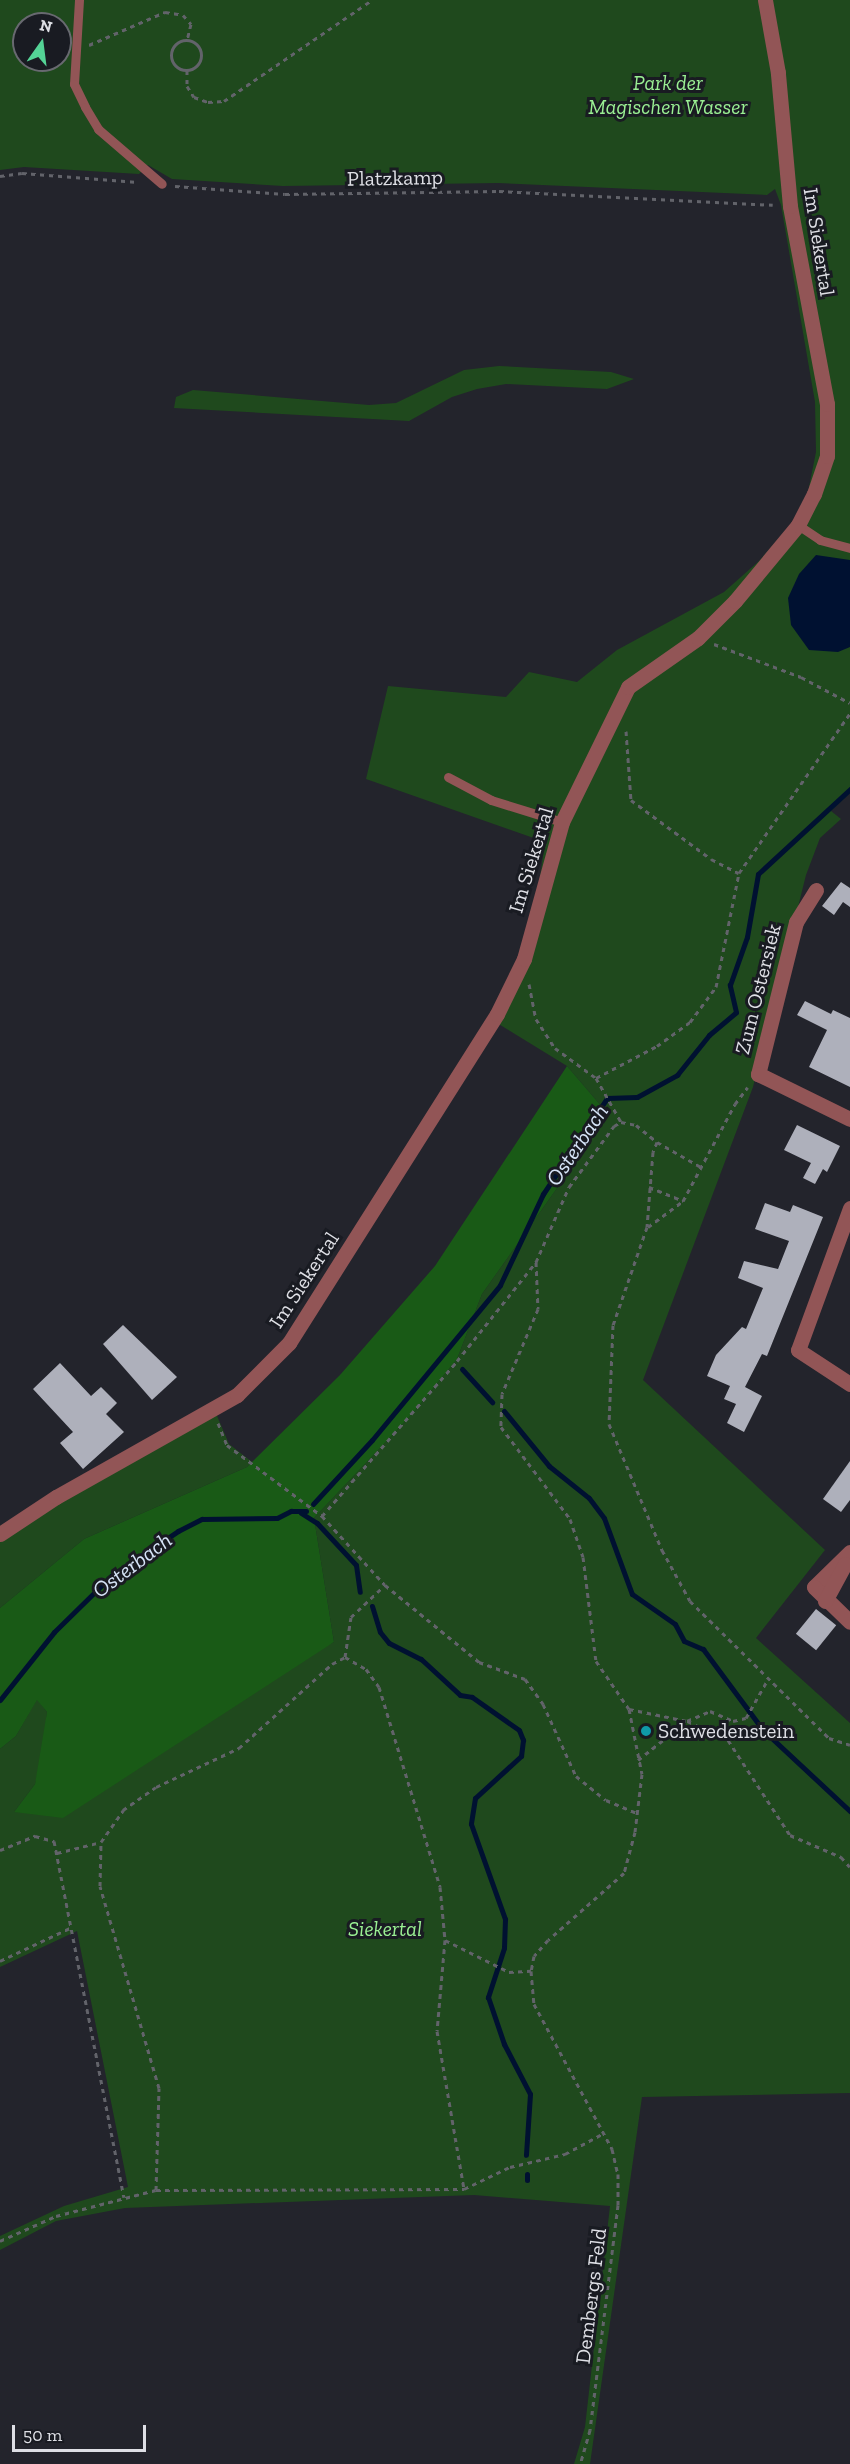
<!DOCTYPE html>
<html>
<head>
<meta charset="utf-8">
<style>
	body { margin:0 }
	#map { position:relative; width:850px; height:2464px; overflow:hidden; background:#23242c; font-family:"Zilla Slab",serif }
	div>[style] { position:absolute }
	.green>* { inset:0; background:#1f491d }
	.forest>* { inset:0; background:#195a16 }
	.water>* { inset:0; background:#001131 }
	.stream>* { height:5px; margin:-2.5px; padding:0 2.5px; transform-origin:2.5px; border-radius:2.5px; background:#001131 }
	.building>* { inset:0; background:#aeb0bb; transform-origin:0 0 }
	.path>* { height:3px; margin-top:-1.5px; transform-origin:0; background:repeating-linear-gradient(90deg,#62636a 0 4.5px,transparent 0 9px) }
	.path>.ring { margin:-1.5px; padding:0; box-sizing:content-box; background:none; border:3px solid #62636a; border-radius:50% }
	.service>* { height:9px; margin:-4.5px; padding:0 4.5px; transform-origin:4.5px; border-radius:4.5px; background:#925556 }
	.minor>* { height:15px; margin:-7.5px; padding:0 7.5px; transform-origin:7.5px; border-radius:7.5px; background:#925556 }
	.dots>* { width:16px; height:16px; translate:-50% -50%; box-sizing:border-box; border:3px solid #191b22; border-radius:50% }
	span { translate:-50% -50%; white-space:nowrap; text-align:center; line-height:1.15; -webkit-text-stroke:6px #191b22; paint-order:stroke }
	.park-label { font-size:21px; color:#9af093; font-style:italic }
	.street-label { font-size:21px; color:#dedfe5 }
	.poi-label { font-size:21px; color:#dedfe5 }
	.left { translate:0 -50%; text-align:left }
	.water-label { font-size:22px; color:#d7e5f8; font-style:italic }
	.north { position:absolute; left:12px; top:12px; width:60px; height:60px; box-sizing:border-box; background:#191b22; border:2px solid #686970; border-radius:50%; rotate:14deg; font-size:16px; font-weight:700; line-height:24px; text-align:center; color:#dedfe5 }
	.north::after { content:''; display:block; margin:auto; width:21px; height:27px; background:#54d396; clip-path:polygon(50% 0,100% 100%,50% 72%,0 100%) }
	.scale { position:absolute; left:12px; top:2425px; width:134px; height:27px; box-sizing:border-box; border:3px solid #dedfe5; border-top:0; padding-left:8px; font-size:18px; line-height:21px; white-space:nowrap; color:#dedfe5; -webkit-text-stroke:4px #191b22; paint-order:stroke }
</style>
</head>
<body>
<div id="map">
	<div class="green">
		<div style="clip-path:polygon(evenodd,0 0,850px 0,850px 793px,831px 811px,841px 819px,820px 838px,806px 875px,753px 1087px,643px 1380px,825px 1550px,756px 1638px,850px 1723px,850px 2093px,642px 2097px,590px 2464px,574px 2464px,585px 2427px,610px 2206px,474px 2195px,125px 2208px,56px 2221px,0 2250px,0 2236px,64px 2206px,128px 2187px,77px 1931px,0 1967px,0 1749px,16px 1736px,37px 1699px,47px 1712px,43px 1755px,35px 1784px,14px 1812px,334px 1642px,314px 1518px,413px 1413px,457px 1359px,482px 1294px,609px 1115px,567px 1066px,497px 1023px,532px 934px,545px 842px,366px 779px,388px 686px,506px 697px,529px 672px,577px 682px,617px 650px,724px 592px,759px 561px,795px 520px,808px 492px,816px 452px,815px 402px,781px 205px,775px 189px,767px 195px,498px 183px,283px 186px,172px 179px,148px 165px,139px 174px,24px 167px,0 170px,0 0,24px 24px,60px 24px,60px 60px,24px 60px,24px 24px)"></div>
		<div style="clip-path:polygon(499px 366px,611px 372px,634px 379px,607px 389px,506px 384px,477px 389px,452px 397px,409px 421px,174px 408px,176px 397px,193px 390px,369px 405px,396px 403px,464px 370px)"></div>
		<div style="clip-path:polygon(212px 1404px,229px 1444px,252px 1462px,247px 1467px,84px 1539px,0 1608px,0 1526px)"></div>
	</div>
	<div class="forest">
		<div style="clip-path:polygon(567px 1066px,609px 1115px,482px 1294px,457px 1359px,413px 1413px,314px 1518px,334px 1642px,63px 1818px,14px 1812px,35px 1784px,47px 1712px,37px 1700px,16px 1736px,0 1749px,0 1608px,84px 1539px,247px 1467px,340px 1375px,435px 1266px)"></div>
	</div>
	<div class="water">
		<div style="clip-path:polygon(816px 555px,850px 560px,850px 647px,838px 652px,809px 650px,791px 625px,788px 598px,799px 574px)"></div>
	</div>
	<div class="stream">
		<div style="left:462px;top:1369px;width:45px;rotate:47.7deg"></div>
		<div style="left:504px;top:1411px;width:71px;rotate:50.7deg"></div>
		<div style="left:549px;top:1466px;width:51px;rotate:38.7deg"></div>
		<div style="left:589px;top:1498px;width:25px;rotate:53deg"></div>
		<div style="left:604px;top:1518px;width:81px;rotate:69.8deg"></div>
		<div style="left:632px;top:1594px;width:52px;rotate:34.9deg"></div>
		<div style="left:675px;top:1624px;width:19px;rotate:62deg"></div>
		<div style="left:684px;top:1641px;width:21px;rotate:23deg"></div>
		<div style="left:703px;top:1649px;width:101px;rotate:53.5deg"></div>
		<div style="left:763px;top:1730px;width:119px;rotate:43deg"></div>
		<div style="left:313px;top:1504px;width:87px;rotate:-47.3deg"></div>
		<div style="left:372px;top:1440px;width:201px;rotate:-50.4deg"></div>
		<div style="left:500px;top:1285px;width:101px;rotate:-64.7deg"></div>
		<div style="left:543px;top:1194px;width:115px;rotate:-56.3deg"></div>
		<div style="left:607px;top:1098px;width:30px;rotate:-2deg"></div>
		<div style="left:637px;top:1097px;width:46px;rotate:-28.8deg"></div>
		<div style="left:677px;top:1075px;width:51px;rotate:-51.3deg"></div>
		<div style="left:709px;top:1035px;width:35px;rotate:-40deg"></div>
		<div style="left:736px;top:1012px;width:28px;rotate:-103deg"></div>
		<div style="left:730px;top:985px;width:51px;rotate:-70.5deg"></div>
		<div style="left:747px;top:937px;width:64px;rotate:-80.1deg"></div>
		<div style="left:758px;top:874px;width:125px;rotate:-42.7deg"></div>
		<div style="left:301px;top:1513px;width:19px;rotate:32deg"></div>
		<div style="left:317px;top:1523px;width:57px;rotate:47.1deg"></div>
		<div style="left:356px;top:1565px;width:27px;rotate:82deg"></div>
		<div style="left:372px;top:1606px;width:27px;rotate:73deg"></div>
		<div style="left:380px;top:1632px;width:14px;rotate:51deg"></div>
		<div style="left:389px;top:1643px;width:36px;rotate:27deg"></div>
		<div style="left:421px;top:1659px;width:53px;rotate:42.7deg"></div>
		<div style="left:460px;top:1695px;width:12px;rotate:9deg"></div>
		<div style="left:472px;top:1697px;width:57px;rotate:35.1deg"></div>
		<div style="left:519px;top:1730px;width:11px;rotate:68deg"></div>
		<div style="left:523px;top:1740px;width:16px;rotate:97deg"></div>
		<div style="left:521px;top:1756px;width:62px;rotate:137.6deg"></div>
		<div style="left:475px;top:1798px;width:26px;rotate:99deg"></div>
		<div style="left:471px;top:1824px;width:101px;rotate:70.3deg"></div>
		<div style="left:505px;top:1919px;width:29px;rotate:92deg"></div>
		<div style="left:504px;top:1948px;width:52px;rotate:108.1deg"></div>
		<div style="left:488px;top:1997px;width:50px;rotate:71.2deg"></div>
		<div style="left:504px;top:2044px;width:56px;rotate:62.5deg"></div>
		<div style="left:530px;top:2094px;width:61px;rotate:93.8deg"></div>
		<div style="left:0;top:1700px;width:87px;rotate:-51.5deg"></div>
		<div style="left:54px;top:1632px;width:80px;rotate:-44.5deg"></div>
		<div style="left:111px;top:1576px;width:81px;rotate:-33.9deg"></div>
		<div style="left:178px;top:1531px;width:27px;rotate:-27deg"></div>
		<div style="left:202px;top:1519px;width:75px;rotate:-0.8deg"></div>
		<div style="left:277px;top:1518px;width:16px;rotate:-27deg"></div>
		<div style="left:291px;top:1511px;width:15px"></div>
		<div style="left:527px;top:2174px;width:6px;rotate:90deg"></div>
	</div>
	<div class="building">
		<div style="clip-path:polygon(841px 882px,850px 888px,850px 907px,843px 902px,834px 915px,822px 906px)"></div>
		<div style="clip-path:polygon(805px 1001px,831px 1014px,833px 1010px,850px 1018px,850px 1087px,809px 1067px,827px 1030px,797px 1015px)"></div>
		<div style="clip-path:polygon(797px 1125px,840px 1146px,827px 1172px,823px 1169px,815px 1184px,803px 1178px,811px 1163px,784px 1150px)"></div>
		<div style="clip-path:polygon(765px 1203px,790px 1212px,793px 1205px,823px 1217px,767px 1356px,762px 1354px,745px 1387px,762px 1396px,744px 1432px,727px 1423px,736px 1404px,724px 1399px,730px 1386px,707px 1376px,716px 1355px,742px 1327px,746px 1329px,763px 1288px,738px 1278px,744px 1261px,778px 1269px,789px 1241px,755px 1229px)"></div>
		<div style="clip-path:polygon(123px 1325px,177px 1377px,152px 1400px,103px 1344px)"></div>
		<div style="clip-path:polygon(60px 1363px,91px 1396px,101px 1387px,117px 1403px,106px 1414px,124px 1432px,83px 1469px,60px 1443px,73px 1432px,33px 1389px)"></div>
		<div style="clip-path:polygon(850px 1461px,850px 1500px,841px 1512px,823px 1499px)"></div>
		<div style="left:816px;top:1609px;width:26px;height:32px;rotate:39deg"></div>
	</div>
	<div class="path">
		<div class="ring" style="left:171px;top:40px;width:27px;height:27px"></div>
		<div style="left:89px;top:45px;width:83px;rotate:-23.5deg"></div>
		<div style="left:165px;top:12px;width:18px;rotate:9deg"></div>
		<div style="left:183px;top:15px;width:12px;rotate:48deg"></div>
		<div style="left:191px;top:24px;width:16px;rotate:104deg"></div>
		<div style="left:187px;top:70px;width:16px;rotate:90deg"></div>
		<div style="left:187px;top:86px;width:13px;rotate:58deg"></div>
		<div style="left:194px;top:97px;width:15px;rotate:20deg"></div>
		<div style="left:208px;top:102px;width:16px;rotate:-4deg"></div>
		<div style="left:224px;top:101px;width:179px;rotate:-34.3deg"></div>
		<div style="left:0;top:176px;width:22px;rotate:-8deg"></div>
		<div style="left:22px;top:173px;width:116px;rotate:4.4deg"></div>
		<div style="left:175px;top:186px;width:110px;rotate:4.2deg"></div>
		<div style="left:285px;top:194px;width:214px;rotate:-0.8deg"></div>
		<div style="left:499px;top:191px;width:274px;rotate:2.9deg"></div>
		<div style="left:714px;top:644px;width:93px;rotate:20.8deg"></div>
		<div style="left:801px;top:677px;width:55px;rotate:28deg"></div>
		<div style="left:626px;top:731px;width:69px;rotate:85.9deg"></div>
		<div style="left:631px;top:800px;width:99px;rotate:36.4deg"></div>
		<div style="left:711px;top:859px;width:31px;rotate:27deg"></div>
		<div style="left:529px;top:984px;width:36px;rotate:79deg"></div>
		<div style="left:536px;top:1019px;width:35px;rotate:57deg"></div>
		<div style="left:555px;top:1048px;width:51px;rotate:36.2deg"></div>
		<div style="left:596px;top:1078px;width:51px;rotate:60.4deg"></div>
		<div style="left:596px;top:1078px;width:69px;rotate:-27.7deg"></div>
		<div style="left:657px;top:1046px;width:41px;rotate:-36deg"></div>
		<div style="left:690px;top:1022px;width:44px;rotate:-53.4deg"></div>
		<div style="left:716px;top:987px;width:116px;rotate:-78.6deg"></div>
		<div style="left:739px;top:873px;width:195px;rotate:-55.2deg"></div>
		<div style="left:657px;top:1142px;width:51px;rotate:29.6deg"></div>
		<div style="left:649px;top:1187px;width:37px;rotate:22deg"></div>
		<div style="left:648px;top:1227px;width:44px;rotate:-36.6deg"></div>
		<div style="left:683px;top:1201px;width:110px;rotate:-61.8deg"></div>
		<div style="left:735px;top:1104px;width:21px;rotate:-53deg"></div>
		<div style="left:536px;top:1262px;width:47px;rotate:87.6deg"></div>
		<div style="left:538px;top:1309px;width:92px;rotate:113deg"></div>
		<div style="left:502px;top:1394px;width:33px;rotate:92deg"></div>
		<div style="left:501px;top:1427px;width:115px;rotate:53.1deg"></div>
		<div style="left:570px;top:1519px;width:40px;rotate:71.1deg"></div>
		<div style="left:583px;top:1557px;width:105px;rotate:82.9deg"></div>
		<div style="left:596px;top:1661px;width:58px;rotate:55.5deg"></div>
		<div style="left:629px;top:1709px;width:66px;rotate:78.7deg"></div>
		<div style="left:642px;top:1774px;width:58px;rotate:96.9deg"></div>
		<div style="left:635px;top:1832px;width:42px;rotate:105deg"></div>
		<div style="left:624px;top:1873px;width:101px;rotate:138.6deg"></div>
		<div style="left:548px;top:1940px;width:21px;rotate:131deg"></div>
		<div style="left:534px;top:1956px;width:15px;rotate:101deg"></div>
		<div style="left:531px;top:1971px;width:33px;rotate:85deg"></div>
		<div style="left:534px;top:2004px;width:165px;rotate:61.7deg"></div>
		<div style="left:612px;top:2149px;width:26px;rotate:77deg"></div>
		<div style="left:618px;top:2174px;width:31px;rotate:90deg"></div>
		<div style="left:618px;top:2205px;width:227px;rotate:97.1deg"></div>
		<div style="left:590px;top:2430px;width:35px;rotate:106deg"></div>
		<div style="left:218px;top:1423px;width:24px;rotate:68deg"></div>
		<div style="left:227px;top:1445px;width:119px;rotate:36.8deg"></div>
		<div style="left:322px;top:1516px;width:93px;rotate:47.6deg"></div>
		<div style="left:385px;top:1585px;width:122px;rotate:39.3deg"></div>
		<div style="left:479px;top:1662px;width:49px;rotate:20.3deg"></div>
		<div style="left:525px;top:1679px;width:31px;rotate:54deg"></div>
		<div style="left:543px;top:1704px;width:79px;rotate:65.4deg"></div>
		<div style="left:576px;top:1776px;width:38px;rotate:39deg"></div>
		<div style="left:606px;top:1800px;width:33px;rotate:23deg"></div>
		<div style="left:322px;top:1516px;width:206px;rotate:-48.9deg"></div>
		<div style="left:457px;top:1361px;width:127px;rotate:-51.4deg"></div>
		<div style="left:536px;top:1262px;width:82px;rotate:-66.3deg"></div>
		<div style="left:569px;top:1187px;width:76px;rotate:-53.6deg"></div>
		<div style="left:614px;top:1126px;width:8px;rotate:-30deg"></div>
		<div style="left:621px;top:1122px;width:15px;rotate:11deg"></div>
		<div style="left:636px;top:1125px;width:27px;rotate:39deg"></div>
		<div style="left:657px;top:1142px;width:11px;rotate:112deg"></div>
		<div style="left:653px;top:1152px;width:75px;rotate:94.6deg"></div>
		<div style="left:647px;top:1227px;width:104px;rotate:109.1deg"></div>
		<div style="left:613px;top:1325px;width:99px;rotate:92.3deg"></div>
		<div style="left:609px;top:1424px;width:137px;rotate:67.2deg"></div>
		<div style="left:662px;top:1550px;width:58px;rotate:61.2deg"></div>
		<div style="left:690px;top:1601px;width:195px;rotate:44.6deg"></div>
		<div style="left:829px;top:1738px;width:22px;rotate:18deg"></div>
		<div style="left:345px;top:1657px;width:24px;rotate:30deg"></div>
		<div style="left:366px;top:1669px;width:22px;rotate:54deg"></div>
		<div style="left:379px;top:1687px;width:209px;rotate:73deg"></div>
		<div style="left:440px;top:1887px;width:53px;rotate:84.6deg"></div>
		<div style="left:445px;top:1940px;width:91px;rotate:95deg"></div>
		<div style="left:437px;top:2031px;width:160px;rotate:80.3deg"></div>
		<div style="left:629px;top:1709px;width:59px;rotate:11.7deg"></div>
		<div style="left:687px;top:1721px;width:45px;rotate:24.9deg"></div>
		<div style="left:728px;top:1740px;width:113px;rotate:56.9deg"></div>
		<div style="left:790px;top:1835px;width:56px;rotate:23.3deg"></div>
		<div style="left:841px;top:1857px;width:13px;rotate:48deg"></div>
		<div style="left:638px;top:1760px;width:63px;rotate:-38.5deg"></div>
		<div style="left:687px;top:1721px;width:25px;rotate:-23deg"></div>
		<div style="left:710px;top:1711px;width:25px;rotate:23deg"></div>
		<div style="left:733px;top:1721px;width:13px;rotate:-13deg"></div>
		<div style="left:746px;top:1718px;width:43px;rotate:-60.4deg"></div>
		<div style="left:0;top:1850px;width:38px;rotate:-22deg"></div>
		<div style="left:35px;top:1836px;width:20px;rotate:15deg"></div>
		<div style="left:54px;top:1841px;width:363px;rotate:78.9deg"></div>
		<div style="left:57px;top:1853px;width:45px;rotate:-14deg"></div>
		<div style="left:445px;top:1940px;width:72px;rotate:26.6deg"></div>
		<div style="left:509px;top:1972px;width:22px;rotate:-3deg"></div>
		<div style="left:0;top:1961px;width:80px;rotate:-25.3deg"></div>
		<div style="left:156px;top:2190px;width:102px;rotate:-88.3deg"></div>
		<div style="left:159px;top:2088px;width:210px;rotate:-106.3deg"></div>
		<div style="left:100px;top:1886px;width:44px;rotate:-88.7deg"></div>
		<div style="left:101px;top:1842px;width:39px;rotate:-55deg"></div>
		<div style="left:123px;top:1810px;width:40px;rotate:-34.9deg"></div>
		<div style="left:156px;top:1787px;width:92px;rotate:-25.2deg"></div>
		<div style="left:239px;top:1748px;width:125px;rotate:-42.1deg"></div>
		<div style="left:332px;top:1664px;width:15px;rotate:-28deg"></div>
		<div style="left:345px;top:1657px;width:40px;rotate:-81.5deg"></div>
		<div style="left:351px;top:1617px;width:47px;rotate:-43.3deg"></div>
		<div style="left:0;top:2241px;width:61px;rotate:-24.1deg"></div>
		<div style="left:56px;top:2216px;width:103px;rotate:-14.6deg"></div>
		<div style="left:156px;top:2190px;width:308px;rotate:-0.2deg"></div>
		<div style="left:464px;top:2189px;width:51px;rotate:-25.6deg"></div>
		<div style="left:510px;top:2167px;width:57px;rotate:-13.3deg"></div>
		<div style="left:565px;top:2154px;width:44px;rotate:-28.3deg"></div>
	</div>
	<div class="service">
		<div style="left:79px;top:0;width:84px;rotate:93.4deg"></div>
		<div style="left:74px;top:84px;width:25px;rotate:64deg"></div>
		<div style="left:85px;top:107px;width:26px;rotate:59deg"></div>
		<div style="left:98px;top:129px;width:84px;rotate:40.7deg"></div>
		<div style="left:798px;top:525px;width:27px;rotate:34deg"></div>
		<div style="left:820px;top:540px;width:31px;rotate:15deg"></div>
		<div style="left:448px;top:777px;width:49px;rotate:28.1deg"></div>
		<div style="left:491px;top:800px;width:74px;rotate:17.2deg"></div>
	</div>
	<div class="minor">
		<div style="left:816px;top:890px;width:38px;rotate:122deg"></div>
		<div style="left:796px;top:922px;width:157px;rotate:104deg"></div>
		<div style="left:758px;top:1074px;width:102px;rotate:26.1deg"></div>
		<div style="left:850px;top:1208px;width:151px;rotate:110.1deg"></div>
		<div style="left:798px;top:1350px;width:62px;rotate:33.2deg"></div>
		<div style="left:0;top:1534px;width:67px;rotate:-33.5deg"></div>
		<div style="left:56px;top:1497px;width:208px;rotate:-29.4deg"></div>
		<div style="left:237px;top:1395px;width:74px;rotate:-45deg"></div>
		<div style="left:289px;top:1343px;width:389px;rotate:-57.7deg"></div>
		<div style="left:497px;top:1014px;width:61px;rotate:-63.9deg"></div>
		<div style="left:524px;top:959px;width:142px;rotate:-74.5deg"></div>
		<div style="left:562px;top:822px;width:150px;rotate:-63.9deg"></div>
		<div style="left:628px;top:687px;width:85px;rotate:-35deg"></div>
		<div style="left:698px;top:638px;width:52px;rotate:-45deg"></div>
		<div style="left:735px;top:601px;width:99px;rotate:-50.3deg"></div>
		<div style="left:798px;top:525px;width:35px;rotate:-63deg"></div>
		<div style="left:814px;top:494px;width:40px;rotate:-71.1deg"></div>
		<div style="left:827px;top:456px;width:52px;rotate:-90deg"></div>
		<div style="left:827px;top:404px;width:201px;rotate:-100.6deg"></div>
		<div style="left:790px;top:206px;width:134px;rotate:-95.2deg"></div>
		<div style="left:778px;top:73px;width:74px;rotate:-100.1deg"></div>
		<div style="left:850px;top:1552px;width:50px;rotate:135.8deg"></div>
		<div style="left:814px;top:1587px;width:50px;rotate:44.2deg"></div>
		<div style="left:825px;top:1601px;width:42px;rotate:-61.6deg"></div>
	</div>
	<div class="dots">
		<div style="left:646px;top:1731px;background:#0f9aa8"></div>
	</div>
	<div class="park-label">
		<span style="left:668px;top:95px">Park der<br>Magischen Wasser</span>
		<span style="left:385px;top:1929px">Siekertal</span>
	</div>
	<div class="street-label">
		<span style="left:395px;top:178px;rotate:-1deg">Platzkamp</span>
		<span style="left:819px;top:242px;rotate:81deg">Im Siekertal</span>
		<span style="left:531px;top:860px;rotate:-73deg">Im Siekertal</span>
		<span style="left:758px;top:989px;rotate:-76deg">Zum Ostersiek</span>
		<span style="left:304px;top:1280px;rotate:-57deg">Im Siekertal</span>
		<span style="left:591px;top:2296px;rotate:-83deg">Dembergs Feld</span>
	</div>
	<div class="poi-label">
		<span class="left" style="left:658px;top:1731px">Schwedenstein</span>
	</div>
	<div class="water-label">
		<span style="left:577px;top:1145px;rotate:-56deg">Osterbach</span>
		<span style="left:132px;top:1565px;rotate:-37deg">Osterbach</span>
	</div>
	<div class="north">N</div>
	<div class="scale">50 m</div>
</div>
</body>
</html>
